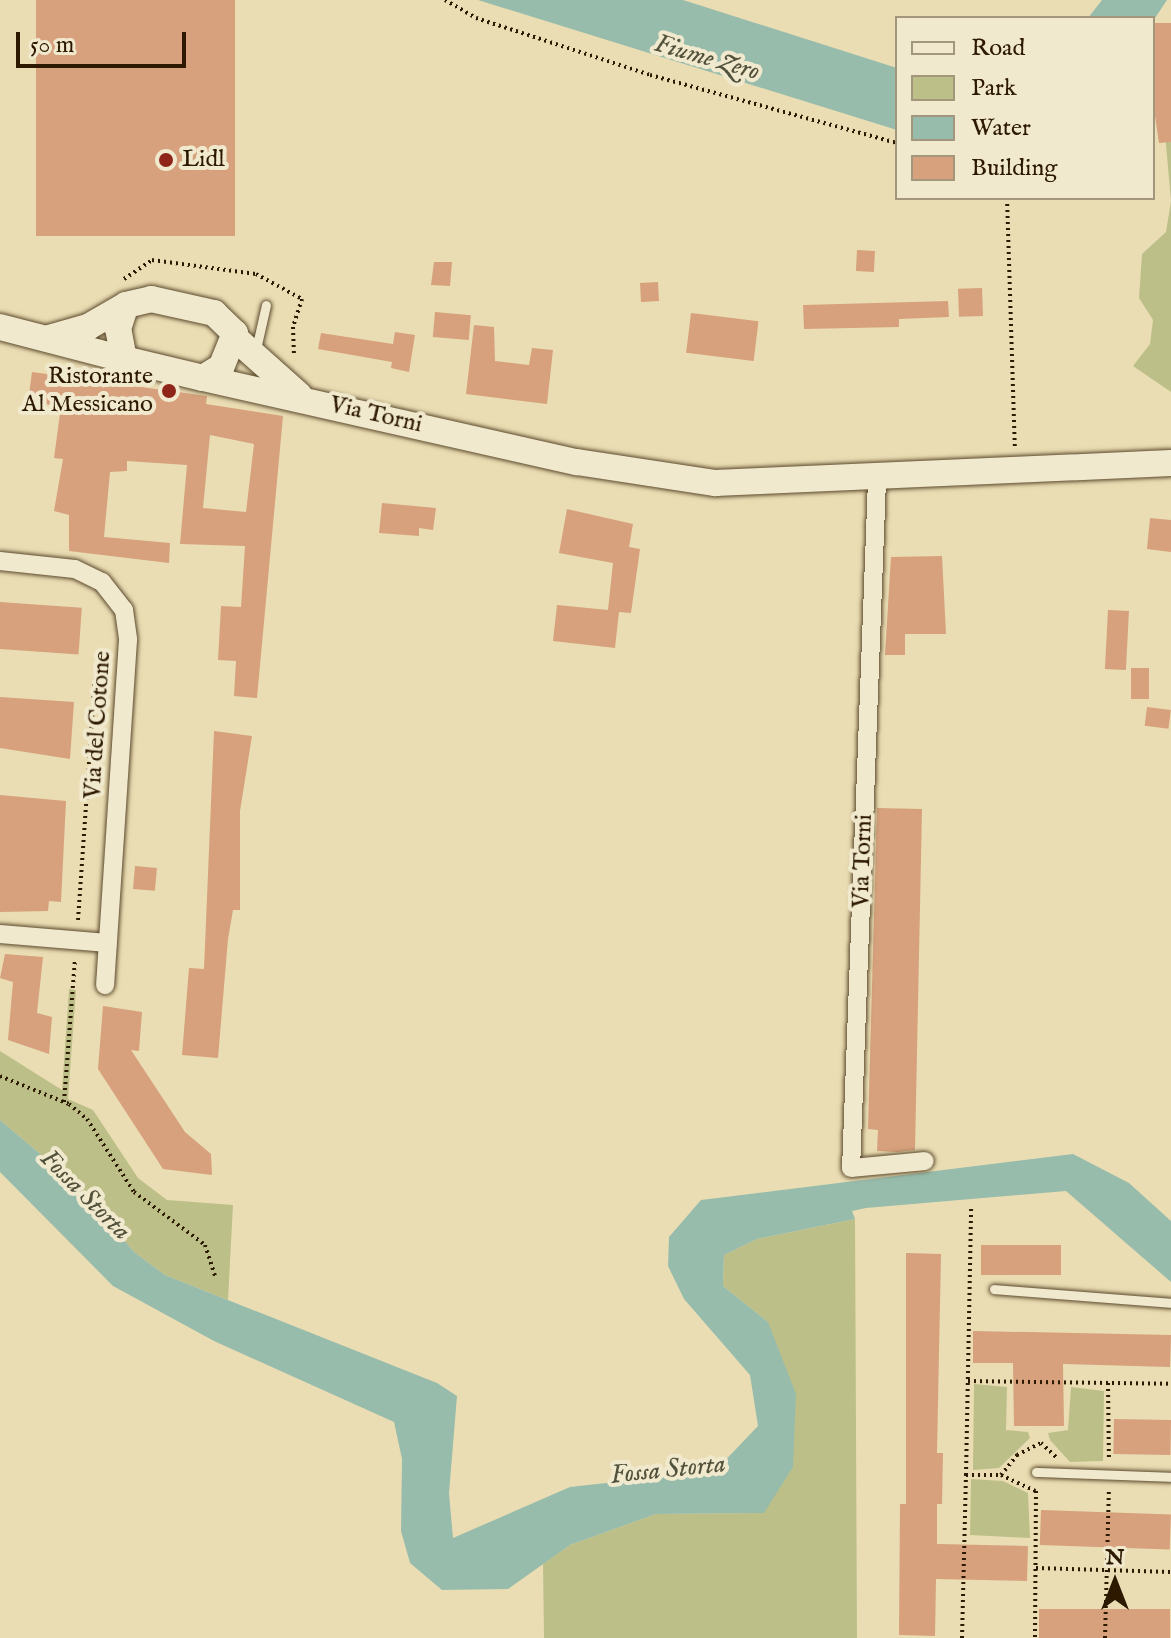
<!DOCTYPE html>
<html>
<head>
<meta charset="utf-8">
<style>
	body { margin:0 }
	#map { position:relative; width:1171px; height:1638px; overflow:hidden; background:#eaddb3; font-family:"IM FELL English",serif }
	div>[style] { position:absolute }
	.green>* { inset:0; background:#bdbf89 }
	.water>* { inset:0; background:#98bcac }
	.building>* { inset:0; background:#d6a17c; transform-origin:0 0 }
	.path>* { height:4px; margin-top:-2px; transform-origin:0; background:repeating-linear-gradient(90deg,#2c1900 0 2px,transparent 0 6px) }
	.roads { filter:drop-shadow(0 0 2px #5c4a2d) drop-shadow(0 0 2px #5c4a2d) }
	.service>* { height:9px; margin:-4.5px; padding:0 4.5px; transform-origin:4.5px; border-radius:4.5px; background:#f1e9ce }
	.minor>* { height:18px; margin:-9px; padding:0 9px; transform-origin:9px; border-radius:9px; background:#f1e9ce }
	.secondary>* { height:26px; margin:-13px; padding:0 13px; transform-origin:13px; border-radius:13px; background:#f1e9ce }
	.dots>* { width:22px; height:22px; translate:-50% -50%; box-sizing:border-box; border:4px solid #f1e9ce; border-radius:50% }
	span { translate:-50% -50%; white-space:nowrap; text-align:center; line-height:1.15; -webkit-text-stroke:8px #f1e9ce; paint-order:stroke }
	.poi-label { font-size:24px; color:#2c1900 }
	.left { translate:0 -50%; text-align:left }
	.right { translate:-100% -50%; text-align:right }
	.street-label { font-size:24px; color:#2c1900 }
	.water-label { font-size:26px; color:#52523c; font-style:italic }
	.legend { position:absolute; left:895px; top:16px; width:260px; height:184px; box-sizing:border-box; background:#f1e9ce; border:2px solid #a2967c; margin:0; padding:10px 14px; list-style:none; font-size:24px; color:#2c1900 }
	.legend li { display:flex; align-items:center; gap:16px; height:40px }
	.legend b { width:40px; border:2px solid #a2967c }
	.north { position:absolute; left:1075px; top:1542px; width:80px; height:80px; -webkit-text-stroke:6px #f1e9ce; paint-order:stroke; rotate:0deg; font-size:22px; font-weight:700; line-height:32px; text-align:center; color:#2c1900 }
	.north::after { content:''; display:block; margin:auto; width:28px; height:36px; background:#2c1900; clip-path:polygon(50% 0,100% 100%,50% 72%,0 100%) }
	.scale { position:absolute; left:16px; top:32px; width:170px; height:36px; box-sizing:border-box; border:4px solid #2c1900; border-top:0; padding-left:10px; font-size:24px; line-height:28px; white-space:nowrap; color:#2c1900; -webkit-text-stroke:6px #f1e9ce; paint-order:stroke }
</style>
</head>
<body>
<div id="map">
	<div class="green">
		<div style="clip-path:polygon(1171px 121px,1171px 392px,1133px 366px,1150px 344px,1153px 320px,1139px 298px,1142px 254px,1166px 232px,1171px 201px,1164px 122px)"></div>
		<div style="clip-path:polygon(69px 989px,76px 990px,68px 1099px,93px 1110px,138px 1178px,167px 1200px,233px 1205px,228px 1300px,165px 1275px,134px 1252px,77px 1185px,0 1120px,0 1051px,62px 1090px)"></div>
		<div style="clip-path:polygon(855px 1219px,857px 1638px,544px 1638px,543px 1564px,570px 1545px,656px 1514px,764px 1513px,768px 1322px,723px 1286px,724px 1255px,757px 1239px)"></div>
		<div style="clip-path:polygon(974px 1384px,1007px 1387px,1006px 1430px,1028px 1432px,1030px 1438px,999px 1468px,973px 1470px)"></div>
		<div style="clip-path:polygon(1071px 1387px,1104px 1391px,1103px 1461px,1070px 1462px,1050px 1440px,1048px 1433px,1068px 1430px)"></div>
		<div style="clip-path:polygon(971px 1479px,1003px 1481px,1028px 1493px,1030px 1538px,970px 1535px)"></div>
	</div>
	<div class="water">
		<div style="clip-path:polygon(478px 0,683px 0,897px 68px,897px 130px)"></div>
		<div style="clip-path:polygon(1102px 0,1167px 0,1153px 21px,1088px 18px)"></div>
		<div style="clip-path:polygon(0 1120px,77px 1185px,134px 1252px,165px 1275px,437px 1383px,457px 1396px,449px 1493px,453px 1538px,570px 1487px,715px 1471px,758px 1426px,750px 1375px,684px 1299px,668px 1266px,669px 1237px,701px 1200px,1073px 1154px,1129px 1183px,1171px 1221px,1171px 1282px,1066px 1191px,866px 1208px,852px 1211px,855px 1219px,757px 1239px,724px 1255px,723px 1286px,768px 1322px,796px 1394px,793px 1467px,764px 1513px,656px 1514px,570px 1545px,508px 1589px,442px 1590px,410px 1563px,401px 1531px,402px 1459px,394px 1422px,214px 1341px,113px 1286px,0 1172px)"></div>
	</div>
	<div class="building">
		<div style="left:36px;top:0;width:199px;height:236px"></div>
		<div style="clip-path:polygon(1153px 23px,1171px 23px,1171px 142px,1159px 143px,1153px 102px)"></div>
		<div style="left:857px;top:250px;width:18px;height:21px;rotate:3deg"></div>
		<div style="clip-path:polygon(434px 262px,452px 262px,450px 286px,431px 285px)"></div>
		<div style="left:658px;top:282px;width:19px;height:18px;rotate:87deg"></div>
		<div style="left:982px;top:288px;width:28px;height:24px;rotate:88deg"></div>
		<div style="clip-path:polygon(948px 301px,949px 317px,899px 319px,899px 327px,804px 329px,803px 305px)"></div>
		<div style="left:435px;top:312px;width:36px;height:25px;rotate:5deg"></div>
		<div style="left:691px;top:313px;width:68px;height:40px;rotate:7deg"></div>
		<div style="clip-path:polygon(474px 325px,494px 327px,495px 361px,529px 365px,532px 348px,553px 350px,547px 404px,466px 394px)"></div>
		<div style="clip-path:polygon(395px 332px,415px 335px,409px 372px,391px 368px,392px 362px,318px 349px,321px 333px,393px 344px)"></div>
		<div style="clip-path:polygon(evenodd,32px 372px,207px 396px,206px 404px,283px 416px,257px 698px,234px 696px,236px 661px,218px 660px,221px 606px,241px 607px,245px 546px,180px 544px,187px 465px,127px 461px,127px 471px,110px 472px,104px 537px,170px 543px,169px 563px,69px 551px,69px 515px,54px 511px,63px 459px,54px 458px,61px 406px,28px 402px,32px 372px,210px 435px,254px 444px,246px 512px,203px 508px,210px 435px)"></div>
		<div style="clip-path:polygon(382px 503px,436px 508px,433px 530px,419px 528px,419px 536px,379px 533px)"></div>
		<div style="clip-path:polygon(567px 509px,633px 524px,629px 547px,640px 549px,631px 613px,619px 612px,615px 648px,553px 641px,557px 605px,608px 610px,613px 563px,559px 553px)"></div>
		<div style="clip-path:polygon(1150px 518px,1171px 520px,1171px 552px,1147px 549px)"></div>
		<div style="clip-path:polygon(942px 556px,946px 634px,905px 634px,905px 655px,885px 655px,891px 557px)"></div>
		<div style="left:0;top:602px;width:82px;height:47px;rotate:4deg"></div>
		<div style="left:1108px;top:610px;width:21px;height:59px;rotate:3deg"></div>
		<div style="left:1131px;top:668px;width:18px;height:31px"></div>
		<div style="clip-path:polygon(0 697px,74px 702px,70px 759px,0 748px)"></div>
		<div style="left:1147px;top:707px;width:24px;height:19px;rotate:7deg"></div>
		<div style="clip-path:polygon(214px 731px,252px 736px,240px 811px,240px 910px,233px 910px,228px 939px,218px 1058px,182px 1055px,189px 968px,204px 969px)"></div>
		<div style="clip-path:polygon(0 795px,66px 801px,61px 902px,49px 901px,48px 911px,0 912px)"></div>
		<div style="clip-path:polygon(877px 808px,922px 809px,915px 1150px,897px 1152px,877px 1151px,878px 1130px,868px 1129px)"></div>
		<div style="left:135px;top:866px;width:22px;height:23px;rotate:5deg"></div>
		<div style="clip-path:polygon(5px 954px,43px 957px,37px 1013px,52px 1017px,49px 1054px,8px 1040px,13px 982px,0 978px)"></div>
		<div style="clip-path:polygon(103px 1006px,142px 1012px,139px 1051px,131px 1050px,185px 1132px,211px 1154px,212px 1175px,163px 1169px,98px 1069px)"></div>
		<div style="left:981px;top:1245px;width:80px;height:30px"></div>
		<div style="clip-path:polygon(906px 1253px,941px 1254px,937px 1453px,943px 1453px,942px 1504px,937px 1504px,937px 1544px,1028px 1546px,1027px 1581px,936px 1579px,935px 1636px,899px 1635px,900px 1504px,906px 1504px)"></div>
		<div style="clip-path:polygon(973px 1331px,1171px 1335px,1170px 1367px,1063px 1364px,1064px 1426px,1014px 1426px,1013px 1363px,973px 1363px)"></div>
		<div style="left:1114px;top:1419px;width:57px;height:35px;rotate:1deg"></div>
		<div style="left:1041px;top:1510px;width:130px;height:35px;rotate:2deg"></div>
		<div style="left:1039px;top:1609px;width:131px;height:29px"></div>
	</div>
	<div class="path">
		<div style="left:445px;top:0;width:36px;rotate:30deg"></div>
		<div style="left:476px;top:18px;width:183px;rotate:18.1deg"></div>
		<div style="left:650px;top:75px;width:256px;rotate:15.4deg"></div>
		<div style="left:1007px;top:198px;width:249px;rotate:88.2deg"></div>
		<div style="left:124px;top:279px;width:34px;rotate:-34deg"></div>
		<div style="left:152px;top:260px;width:105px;rotate:7.7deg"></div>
		<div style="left:256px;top:274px;width:52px;rotate:28.5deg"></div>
		<div style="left:302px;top:299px;width:29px;rotate:108deg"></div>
		<div style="left:293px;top:327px;width:29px;rotate:88deg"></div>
		<div style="left:78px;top:920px;width:244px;rotate:-86deg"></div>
		<div style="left:95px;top:677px;width:12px;rotate:5deg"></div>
		<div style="left:0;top:1076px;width:74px;rotate:22.1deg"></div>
		<div style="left:69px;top:1104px;width:23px;rotate:40deg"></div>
		<div style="left:87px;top:1119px;width:87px;rotate:57.2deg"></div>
		<div style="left:134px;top:1192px;width:89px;rotate:36.7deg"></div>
		<div style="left:205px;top:1245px;width:35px;rotate:72deg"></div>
		<div style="left:64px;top:1102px;width:142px;rotate:-85.6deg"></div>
		<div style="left:968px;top:1381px;width:203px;rotate:0.8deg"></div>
		<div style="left:1108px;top:1383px;width:78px;rotate:89.3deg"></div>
		<div style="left:966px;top:1475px;width:266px;rotate:-88.9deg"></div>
		<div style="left:1001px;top:1475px;width:26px;rotate:-51deg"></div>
		<div style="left:1017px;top:1455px;width:27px;rotate:-27deg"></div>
		<div style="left:1041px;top:1443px;width:22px;rotate:43deg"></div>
		<div style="left:1036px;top:1568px;width:135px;rotate:1.7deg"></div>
		<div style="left:962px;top:1638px;width:163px;rotate:-88.6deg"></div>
		<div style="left:966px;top:1475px;width:35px"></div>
		<div style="left:1001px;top:1475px;width:38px;rotate:25deg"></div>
		<div style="left:1036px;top:1491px;width:147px;rotate:90.4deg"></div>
		<div style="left:1105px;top:1638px;width:148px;rotate:-88.5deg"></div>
	</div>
	<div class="roads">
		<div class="service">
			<div style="left:256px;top:349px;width:45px;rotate:-77.2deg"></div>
			<div style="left:994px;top:1289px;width:178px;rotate:4.5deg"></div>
			<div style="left:1036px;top:1472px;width:135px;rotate:2.1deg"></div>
		</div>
		<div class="minor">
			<div style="left:877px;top:480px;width:688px;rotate:92.16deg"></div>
			<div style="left:851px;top:1168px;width:74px;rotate:-5.4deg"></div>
			<div style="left:0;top:561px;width:75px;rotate:6.1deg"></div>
			<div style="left:75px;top:569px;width:30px;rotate:26deg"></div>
			<div style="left:102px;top:582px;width:36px;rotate:52deg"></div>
			<div style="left:124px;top:610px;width:30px;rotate:82deg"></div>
			<div style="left:128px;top:640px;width:346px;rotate:93.8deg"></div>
			<div style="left:0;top:934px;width:108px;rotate:4.8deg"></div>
		</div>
		<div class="secondary">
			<div style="left:151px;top:299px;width:65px;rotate:12.5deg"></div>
			<div style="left:214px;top:313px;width:29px;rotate:44deg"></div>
			<div style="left:235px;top:333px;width:37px;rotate:112deg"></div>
			<div style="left:221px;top:367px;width:21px;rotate:149deg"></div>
			<div style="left:203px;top:378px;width:81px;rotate:-166.5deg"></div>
			<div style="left:124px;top:359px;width:31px;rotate:-101deg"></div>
			<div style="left:118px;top:329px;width:25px;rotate:-72deg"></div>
			<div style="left:126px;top:305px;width:26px;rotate:-13deg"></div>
			<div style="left:0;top:327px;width:128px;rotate:14.5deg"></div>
			<div style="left:49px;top:338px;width:41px;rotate:-15.8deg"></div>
			<div style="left:88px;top:327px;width:44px;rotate:-30.1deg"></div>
			<div style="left:235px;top:338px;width:86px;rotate:41.7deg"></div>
			<div style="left:203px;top:378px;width:383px;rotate:12.7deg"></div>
			<div style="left:577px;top:462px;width:140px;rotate:8.7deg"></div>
			<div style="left:715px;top:483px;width:456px;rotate:-2.5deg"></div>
		</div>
	</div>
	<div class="dots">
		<div style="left:166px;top:160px;background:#8f2418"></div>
		<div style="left:169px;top:391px;background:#8f2418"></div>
	</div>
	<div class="poi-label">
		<span class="left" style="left:182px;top:160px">Lidl</span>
		<span class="right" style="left:153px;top:391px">Ristorante<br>Al Messicano</span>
	</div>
	<div class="street-label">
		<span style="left:376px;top:415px;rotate:13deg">Via Torni</span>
		<span style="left:98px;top:725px;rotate:-86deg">Via del Cotone</span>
		<span style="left:863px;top:861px;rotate:-88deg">Via Torni</span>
	</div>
	<div class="water-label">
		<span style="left:707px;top:58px;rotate:16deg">Fiume Zero</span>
		<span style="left:85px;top:1195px;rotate:45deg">Fossa Storta</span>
		<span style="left:668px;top:1470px;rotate:-6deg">Fossa Storta</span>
	</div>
	<ul class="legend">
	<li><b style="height:10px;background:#f1e9ce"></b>Road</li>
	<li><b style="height:22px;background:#bdbf89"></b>Park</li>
	<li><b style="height:22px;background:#98bcac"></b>Water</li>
	<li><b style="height:22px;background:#d6a17c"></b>Building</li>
	</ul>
	<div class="north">N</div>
	<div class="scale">50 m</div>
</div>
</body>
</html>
